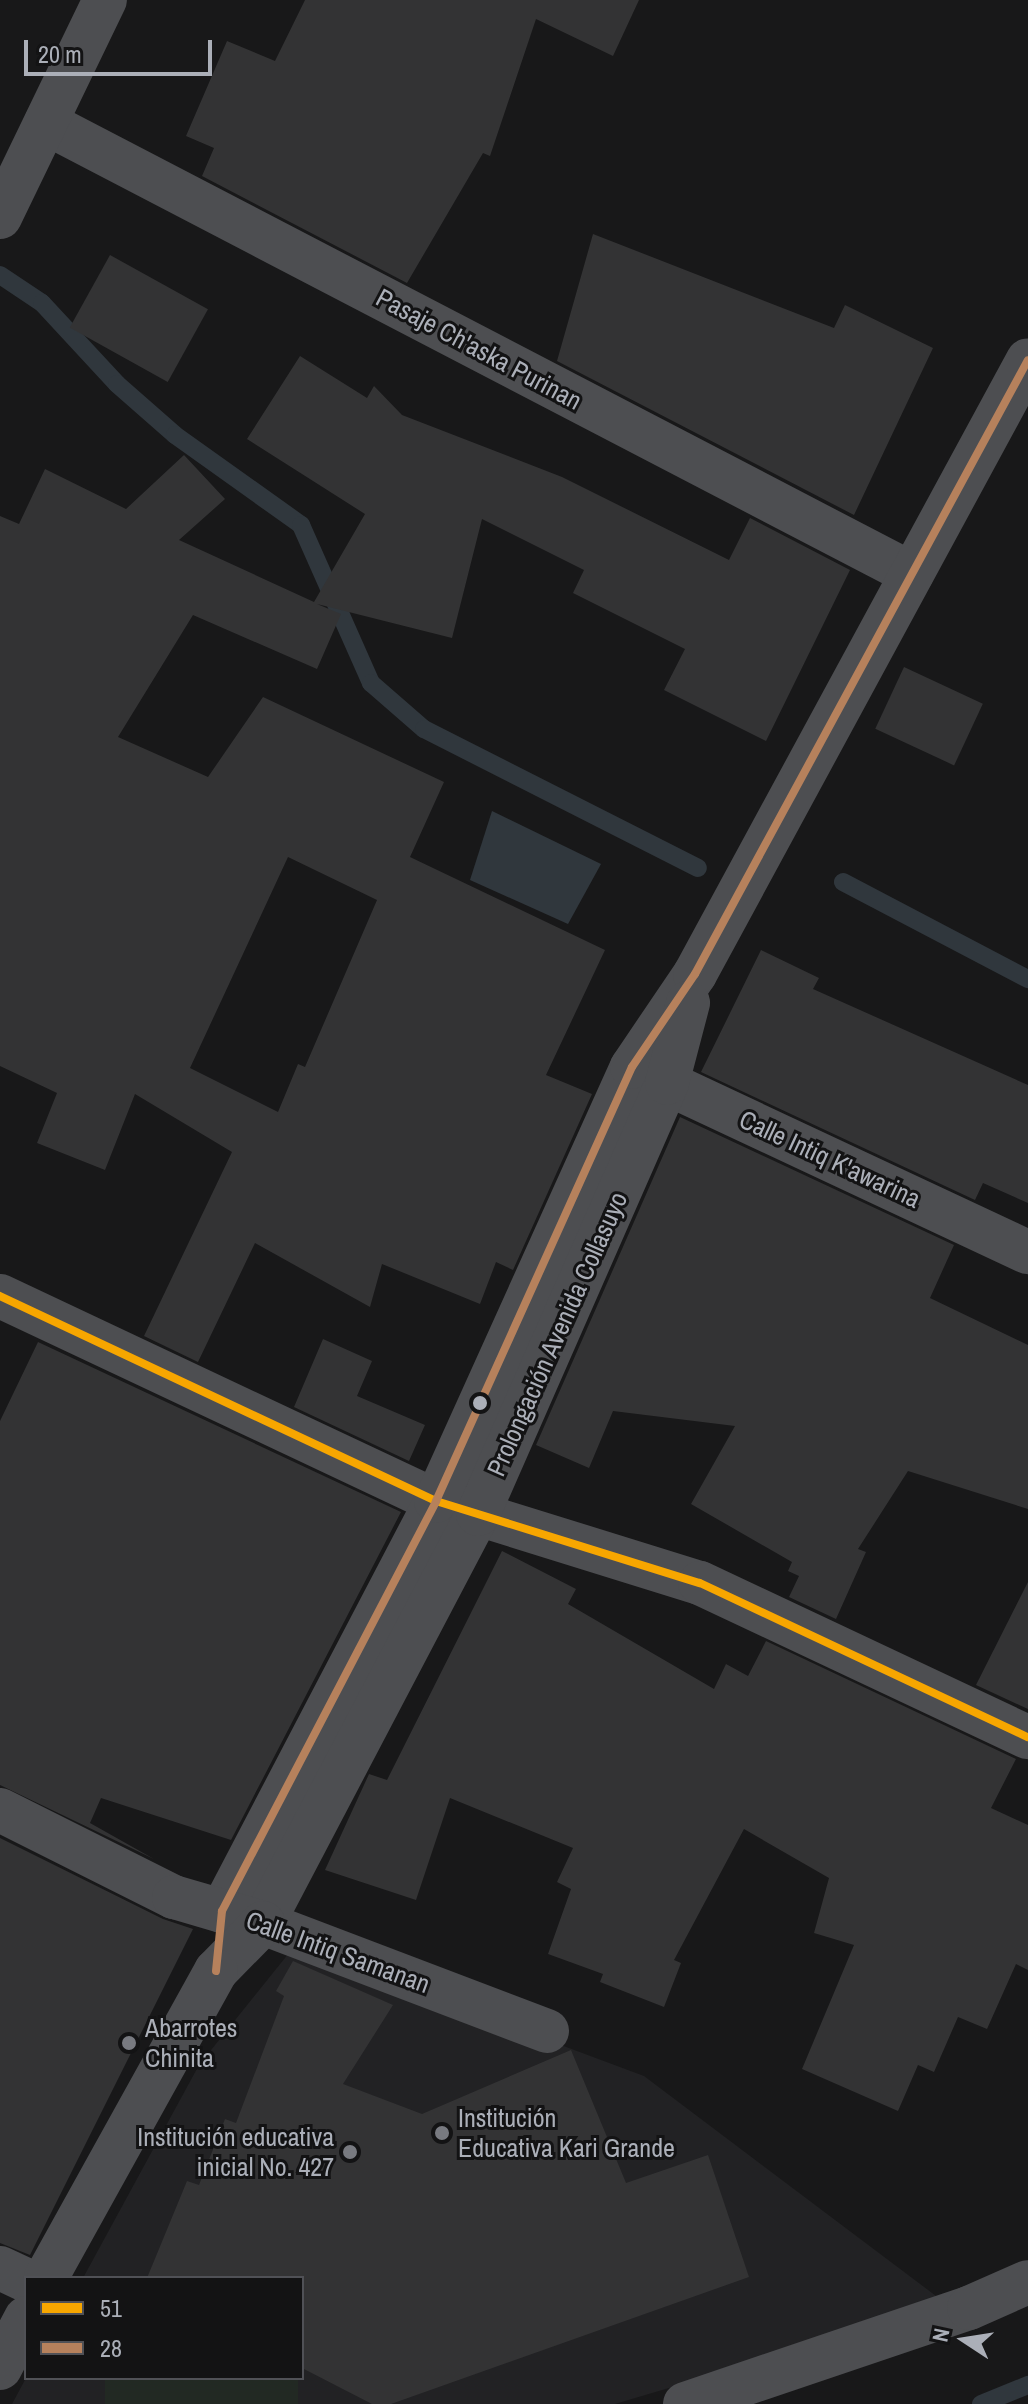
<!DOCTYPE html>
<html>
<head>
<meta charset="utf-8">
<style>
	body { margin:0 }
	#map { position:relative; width:1028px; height:2404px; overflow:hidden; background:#181819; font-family:"Archivo Narrow",sans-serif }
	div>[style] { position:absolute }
	.built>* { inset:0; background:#222224 }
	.green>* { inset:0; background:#222923; transform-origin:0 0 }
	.water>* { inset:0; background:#30373d }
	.stream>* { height:18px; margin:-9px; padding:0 9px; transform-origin:9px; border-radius:9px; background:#30373d }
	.building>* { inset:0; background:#333334; transform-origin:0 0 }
	.minor>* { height:44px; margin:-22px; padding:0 22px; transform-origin:22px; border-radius:22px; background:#4d4e51 }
	.tertiary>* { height:44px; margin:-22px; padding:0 22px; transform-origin:22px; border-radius:22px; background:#4d4e51 }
	.bus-1>* { height:8px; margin:-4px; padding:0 4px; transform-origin:4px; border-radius:4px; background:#f7a600 }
	.bus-2>* { height:8px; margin:-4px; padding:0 4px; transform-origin:4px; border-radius:4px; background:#b6815c }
	.dots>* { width:22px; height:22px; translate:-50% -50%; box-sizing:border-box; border:4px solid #131314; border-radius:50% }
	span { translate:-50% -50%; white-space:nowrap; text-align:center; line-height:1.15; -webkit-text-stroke:6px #131314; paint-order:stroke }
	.street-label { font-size:26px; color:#abafb8 }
	.poi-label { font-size:26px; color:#abafb8 }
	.left { translate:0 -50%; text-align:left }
	.right { translate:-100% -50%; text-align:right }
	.legend { position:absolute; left:24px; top:2276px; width:280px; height:104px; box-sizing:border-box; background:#131314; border:2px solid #505156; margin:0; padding:10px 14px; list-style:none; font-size:24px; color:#abafb8 }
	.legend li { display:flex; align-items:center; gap:16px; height:40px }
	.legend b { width:40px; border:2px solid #505156 }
	.north { position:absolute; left:924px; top:2300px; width:80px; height:80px; -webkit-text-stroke:6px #131314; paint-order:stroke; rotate:282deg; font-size:22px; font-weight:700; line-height:32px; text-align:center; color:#abafb8 }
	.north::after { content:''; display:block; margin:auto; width:28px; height:36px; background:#abafb8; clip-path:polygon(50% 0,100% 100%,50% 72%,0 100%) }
	.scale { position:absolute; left:24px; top:40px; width:188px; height:36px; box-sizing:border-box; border:4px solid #abafb8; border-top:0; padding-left:10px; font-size:24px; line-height:28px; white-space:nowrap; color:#abafb8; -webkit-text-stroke:6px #131314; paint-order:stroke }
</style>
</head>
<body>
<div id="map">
	<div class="built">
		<div style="clip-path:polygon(301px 1938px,459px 2007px,644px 2076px,948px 2305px,615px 2404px,12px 2404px,26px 2378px,302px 2378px,302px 2278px,83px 2278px,199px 2065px)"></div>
	</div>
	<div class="green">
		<div style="left:105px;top:2378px;width:193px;height:28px"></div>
	</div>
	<div class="water">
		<div style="clip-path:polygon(492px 811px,601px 864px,568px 924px,470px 880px)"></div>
	</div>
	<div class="stream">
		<div style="left:0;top:275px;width:50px;rotate:33.7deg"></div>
		<div style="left:42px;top:303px;width:110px;rotate:47.2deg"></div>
		<div style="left:117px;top:384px;width:77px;rotate:41.3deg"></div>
		<div style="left:175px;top:435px;width:155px;rotate:35.5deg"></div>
		<div style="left:301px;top:525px;width:173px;rotate:66.1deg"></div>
		<div style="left:371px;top:683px;width:70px;rotate:41deg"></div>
		<div style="left:424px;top:729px;width:307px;rotate:26.9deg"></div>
		<div style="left:843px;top:882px;width:209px;rotate:27.7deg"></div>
		<div style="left:981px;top:2404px;width:51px;rotate:-22deg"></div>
	</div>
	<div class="building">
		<div style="clip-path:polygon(305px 0,639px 0,613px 56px,536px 19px,490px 156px,483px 153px,407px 283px,202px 176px,214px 148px,186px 136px,227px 41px,275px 61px)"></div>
		<div style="clip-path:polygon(593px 234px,834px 328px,845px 305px,933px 348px,854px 515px,557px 361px)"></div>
		<div style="left:110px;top:255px;width:112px;height:83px;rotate:29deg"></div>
		<div style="clip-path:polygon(evenodd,300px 356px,367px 398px,374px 386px,402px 415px,562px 477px,729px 560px,750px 518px,850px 570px,766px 741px,664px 690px,685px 649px,573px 593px,584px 570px,482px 519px,452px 638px,317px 604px,341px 614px,317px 669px,193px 615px,118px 737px,208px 777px,263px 697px,444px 782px,410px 857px,605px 950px,546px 1075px,592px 1094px,513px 1270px,496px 1262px,480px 1304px,382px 1264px,370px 1307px,255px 1243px,198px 1362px,144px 1336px,232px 1152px,135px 1094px,105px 1170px,37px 1143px,57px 1093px,0 1066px,0 516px,19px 524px,45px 469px,126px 509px,184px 455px,225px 499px,179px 540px,314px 602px,365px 514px,247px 439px,300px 356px,288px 857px,377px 900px,305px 1067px,298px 1064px,278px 1112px,190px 1068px,288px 857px)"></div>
		<div style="left:904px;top:667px;width:87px;height:68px;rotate:25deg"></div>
		<div style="clip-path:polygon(761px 950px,819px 978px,813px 989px,1028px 1085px,1028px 1203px,983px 1183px,975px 1200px,701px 1072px)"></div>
		<div style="clip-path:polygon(680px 1117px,954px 1245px,930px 1298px,1028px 1345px,1028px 1509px,908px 1471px,858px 1549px,866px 1552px,836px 1619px,789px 1597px,799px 1576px,788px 1571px,792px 1562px,691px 1504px,735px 1426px,613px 1411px,589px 1468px,536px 1445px)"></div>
		<div style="clip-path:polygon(323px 1339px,372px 1361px,357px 1396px,425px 1425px,409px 1461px,294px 1407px)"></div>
		<div style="clip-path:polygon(38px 1342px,401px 1512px,231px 1840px,101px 1798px,90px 1823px,154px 1859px,0 1785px,0 1421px)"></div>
		<div style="clip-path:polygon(502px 1551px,576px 1589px,568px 1604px,714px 1689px,726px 1664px,748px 1676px,766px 1641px,1016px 1759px,991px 1808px,1028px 1825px,1028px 1970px,1016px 1964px,987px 2029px,958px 2017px,934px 2072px,918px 2065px,898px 2111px,802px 2069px,854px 1945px,814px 1933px,829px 1878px,744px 1829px,674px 1960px,681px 1963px,664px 2007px,600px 1982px,603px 1974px,548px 1954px,571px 1889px,557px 1882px,573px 1848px,450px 1798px,416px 1900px,325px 1870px,369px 1774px,387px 1780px)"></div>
		<div style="clip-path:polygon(1028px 1582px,1028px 1709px,976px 1685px)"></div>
		<div style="clip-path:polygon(0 1838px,163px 1919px,193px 1929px,30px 2255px,0 2243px)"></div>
		<div style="clip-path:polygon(293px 1961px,393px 2005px,343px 2084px,422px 2114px,571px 2050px,626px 2183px,708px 2155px,749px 2277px,391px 2404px,372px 2404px,302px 2368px,302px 2278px,147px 2278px,187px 2181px,199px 2185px,225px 2119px,236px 2123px,284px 1996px,276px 1991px)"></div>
	</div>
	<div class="minor">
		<div style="left:46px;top:123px;width:976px;rotate:27.51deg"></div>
		<div style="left:0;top:217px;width:241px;rotate:-64.2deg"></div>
		<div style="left:641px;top:1071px;width:427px;rotate:25.1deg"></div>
		<div style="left:0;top:1296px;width:482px;rotate:25.2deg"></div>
		<div style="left:436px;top:1501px;width:276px;rotate:17.3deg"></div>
		<div style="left:700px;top:1583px;width:362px;rotate:25.2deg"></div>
		<div style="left:222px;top:1911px;width:462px;rotate:-62.4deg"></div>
		<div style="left:436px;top:1501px;width:476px;rotate:-65.7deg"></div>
		<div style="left:632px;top:1067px;width:112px;rotate:-55.9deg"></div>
		<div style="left:695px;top:974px;width:698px;rotate:-61.53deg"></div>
		<div style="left:547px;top:2031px;width:304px;rotate:-159.2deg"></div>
		<div style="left:263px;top:1923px;width:462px;rotate:-62.3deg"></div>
		<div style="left:478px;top:1514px;width:471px;rotate:-66.3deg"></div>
		<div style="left:667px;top:1083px;width:83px;rotate:-75.3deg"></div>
		<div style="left:0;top:2268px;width:29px;rotate:25deg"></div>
		<div style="left:685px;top:2404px;width:300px;rotate:-18.7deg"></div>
		<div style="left:969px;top:2308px;width:64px;rotate:-23.8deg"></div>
	</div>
	<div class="tertiary">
		<div style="left:0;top:1810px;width:195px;rotate:26.6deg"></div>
		<div style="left:174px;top:1897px;width:93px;rotate:16.3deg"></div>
		<div style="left:263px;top:1923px;width:67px;rotate:134.4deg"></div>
		<div style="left:216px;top:1971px;width:351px;rotate:119deg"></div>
		<div style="left:0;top:2368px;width:56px;rotate:-62.5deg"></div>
	</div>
	<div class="bus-1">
		<div style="left:0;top:1296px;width:482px;rotate:25.2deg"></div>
		<div style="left:436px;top:1501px;width:276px;rotate:17.3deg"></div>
		<div style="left:700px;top:1583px;width:362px;rotate:25.2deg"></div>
	</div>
	<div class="bus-2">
		<div style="left:216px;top:1971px;width:60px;rotate:-84.3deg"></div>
		<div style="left:222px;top:1911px;width:462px;rotate:-62.4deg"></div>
		<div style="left:436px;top:1501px;width:476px;rotate:-65.7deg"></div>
		<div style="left:632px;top:1067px;width:112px;rotate:-55.9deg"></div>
		<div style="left:695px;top:974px;width:698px;rotate:-61.53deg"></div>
	</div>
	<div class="dots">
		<div style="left:480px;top:1403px;background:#abafb8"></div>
		<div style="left:129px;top:2043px;background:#787a80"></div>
		<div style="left:442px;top:2133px;background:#787a80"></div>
		<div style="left:350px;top:2152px;background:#787a80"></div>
	</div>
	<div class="street-label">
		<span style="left:479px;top:349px;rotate:28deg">Pasaje Ch'aska Purinan</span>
		<span style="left:830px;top:1159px;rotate:25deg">Calle Intiq K'awarina</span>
		<span style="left:557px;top:1334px;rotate:-66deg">Prolongación Avenida Collasuyo</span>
		<span style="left:338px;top:1952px;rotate:20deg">Calle Intiq Samanan</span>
	</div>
	<div class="poi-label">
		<span class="left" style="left:145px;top:2043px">Abarrotes<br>Chinita</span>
		<span class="left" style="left:458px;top:2133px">Institución<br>Educativa Kari Grande</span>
		<span class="right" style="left:334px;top:2152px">Institución educativa<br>inicial No. 427</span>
	</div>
	<ul class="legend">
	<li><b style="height:10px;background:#f7a600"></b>51</li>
	<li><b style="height:10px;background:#b6815c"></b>28</li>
	</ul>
	<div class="north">N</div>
	<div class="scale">20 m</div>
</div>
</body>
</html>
